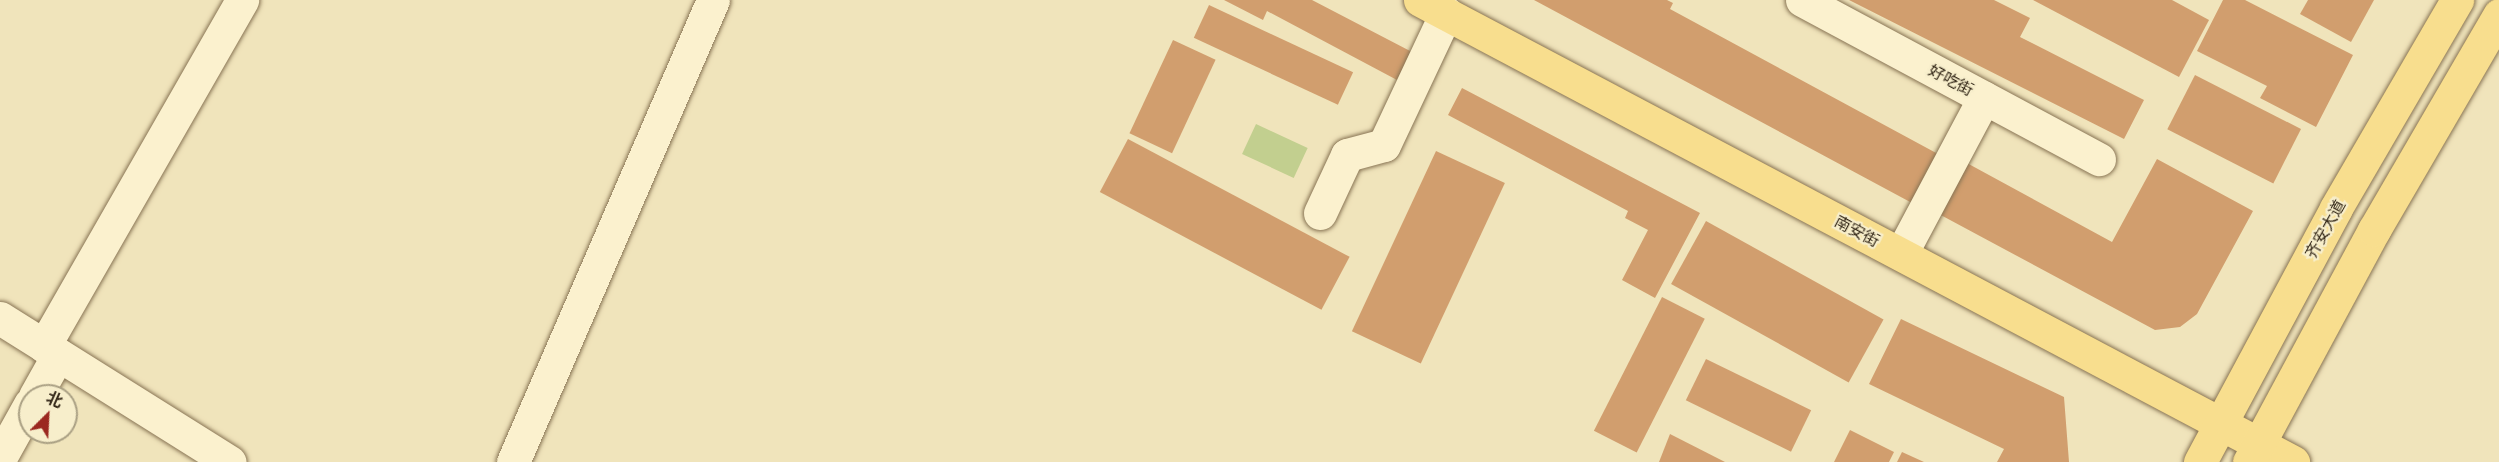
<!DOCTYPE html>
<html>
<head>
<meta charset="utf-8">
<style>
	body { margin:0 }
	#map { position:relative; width:2499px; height:462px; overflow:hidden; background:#f0e4bb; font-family:"Libre Baskerville","Noto Sans SC",serif }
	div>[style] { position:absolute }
	.green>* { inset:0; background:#c2cf8f; transform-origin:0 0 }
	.building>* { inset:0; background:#d19e6e; transform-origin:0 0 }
	.roads { filter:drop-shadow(0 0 2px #887454) drop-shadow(0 0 2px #887454) }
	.minor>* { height:33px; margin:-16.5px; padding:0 16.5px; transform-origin:16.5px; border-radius:16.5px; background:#fbf1ce }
	.major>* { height:33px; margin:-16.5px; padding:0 16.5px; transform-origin:16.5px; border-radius:16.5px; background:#f8de8e }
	span { translate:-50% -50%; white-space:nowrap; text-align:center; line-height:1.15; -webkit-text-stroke:4.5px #f7eecb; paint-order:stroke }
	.street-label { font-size:16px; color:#362a1a }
	.north { position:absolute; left:18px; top:384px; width:60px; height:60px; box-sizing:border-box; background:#f7eecb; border:2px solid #aaa084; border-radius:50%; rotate:24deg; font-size:16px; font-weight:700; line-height:24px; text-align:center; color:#362a1a }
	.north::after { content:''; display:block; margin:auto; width:21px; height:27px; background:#9b2820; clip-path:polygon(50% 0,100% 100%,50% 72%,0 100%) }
</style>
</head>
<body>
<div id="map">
	<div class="green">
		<div style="left:1256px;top:124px;width:57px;height:33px;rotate:25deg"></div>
	</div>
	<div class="building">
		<div style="clip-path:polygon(1224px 0,1312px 0,1412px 52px,1397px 80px,1267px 11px,1263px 20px)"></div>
		<div style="clip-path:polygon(1534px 0,1667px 0,1673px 3px,1670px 9px,1938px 154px,1912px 203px)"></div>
		<div style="clip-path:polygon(1849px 0,1994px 0,2030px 18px,2020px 37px,2144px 100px,2124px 139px)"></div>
		<div style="clip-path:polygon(2033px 0,2172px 0,2209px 20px,2179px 77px)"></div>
		<div style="clip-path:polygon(2223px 0,2245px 0,2353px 55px,2316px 127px,2260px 98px,2267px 86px,2197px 51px)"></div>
		<div style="clip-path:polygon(2308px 0,2374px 0,2351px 42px,2300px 14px)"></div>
		<div style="left:1209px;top:5px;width:159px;height:36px;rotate:25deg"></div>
		<div style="left:1173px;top:40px;width:47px;height:103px;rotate:25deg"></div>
		<div style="left:2195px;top:75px;width:119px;height:61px;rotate:27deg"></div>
		<div style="clip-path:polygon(1462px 88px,1700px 213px,1655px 298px,1622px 280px,1648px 230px,1625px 218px,1628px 211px,1448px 115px)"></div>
		<div style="left:1128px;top:139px;width:251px;height:60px;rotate:28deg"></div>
		<div style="left:1436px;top:151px;width:76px;height:199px;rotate:25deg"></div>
		<div style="clip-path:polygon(2157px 159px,2253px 211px,2197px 314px,2180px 327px,2155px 330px,1937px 213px,1965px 162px,2112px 242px)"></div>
		<div style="left:1706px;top:221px;width:203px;height:72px;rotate:29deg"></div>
		<div style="left:1662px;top:297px;width:48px;height:150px;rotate:27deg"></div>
		<div style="clip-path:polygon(1901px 319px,2064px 397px,2069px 462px,1997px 462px,2004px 449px,1869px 384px)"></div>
		<div style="left:1706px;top:359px;width:117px;height:46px;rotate:26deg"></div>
		<div style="clip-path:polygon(1850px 430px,1894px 452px,1889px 462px,1834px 462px)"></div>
		<div style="clip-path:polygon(1670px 434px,1725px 462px,1659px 462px)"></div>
		<div style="clip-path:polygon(1902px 452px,1924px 462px,1897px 462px)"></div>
	</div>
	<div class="roads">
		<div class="minor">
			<div style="left:1802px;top:0;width:337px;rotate:28.2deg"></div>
			<div style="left:1320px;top:213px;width:64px;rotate:-65deg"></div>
			<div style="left:1347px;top:155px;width:38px;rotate:-15deg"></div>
			<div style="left:1384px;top:145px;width:146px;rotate:-64.8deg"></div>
			<div style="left:1901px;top:254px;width:177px;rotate:-62deg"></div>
			<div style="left:0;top:318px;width:271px;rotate:32.1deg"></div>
			<div style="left:44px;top:346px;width:399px;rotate:-60.2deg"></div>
			<div style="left:35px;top:396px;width:47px;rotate:-60.7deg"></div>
			<div style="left:0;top:458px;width:62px;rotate:-60.9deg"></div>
			<div style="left:513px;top:462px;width:503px;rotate:-66.59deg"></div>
		</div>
		<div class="major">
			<div style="left:1420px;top:0;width:988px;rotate:27.89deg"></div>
			<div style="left:2200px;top:462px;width:288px;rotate:-61.8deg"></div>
			<div style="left:2336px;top:208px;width:241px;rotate:-59.8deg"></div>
			<div style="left:2249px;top:462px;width:264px;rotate:-61.7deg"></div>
			<div style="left:2374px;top:230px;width:249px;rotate:-59.8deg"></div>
		</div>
	</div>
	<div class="street-label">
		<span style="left:1951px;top:80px;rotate:28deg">好吃街</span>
		<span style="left:2325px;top:229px;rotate:-61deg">齐安大道</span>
		<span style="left:1857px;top:231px;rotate:28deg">南安街</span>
	</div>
	<div class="north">北</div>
</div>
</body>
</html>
